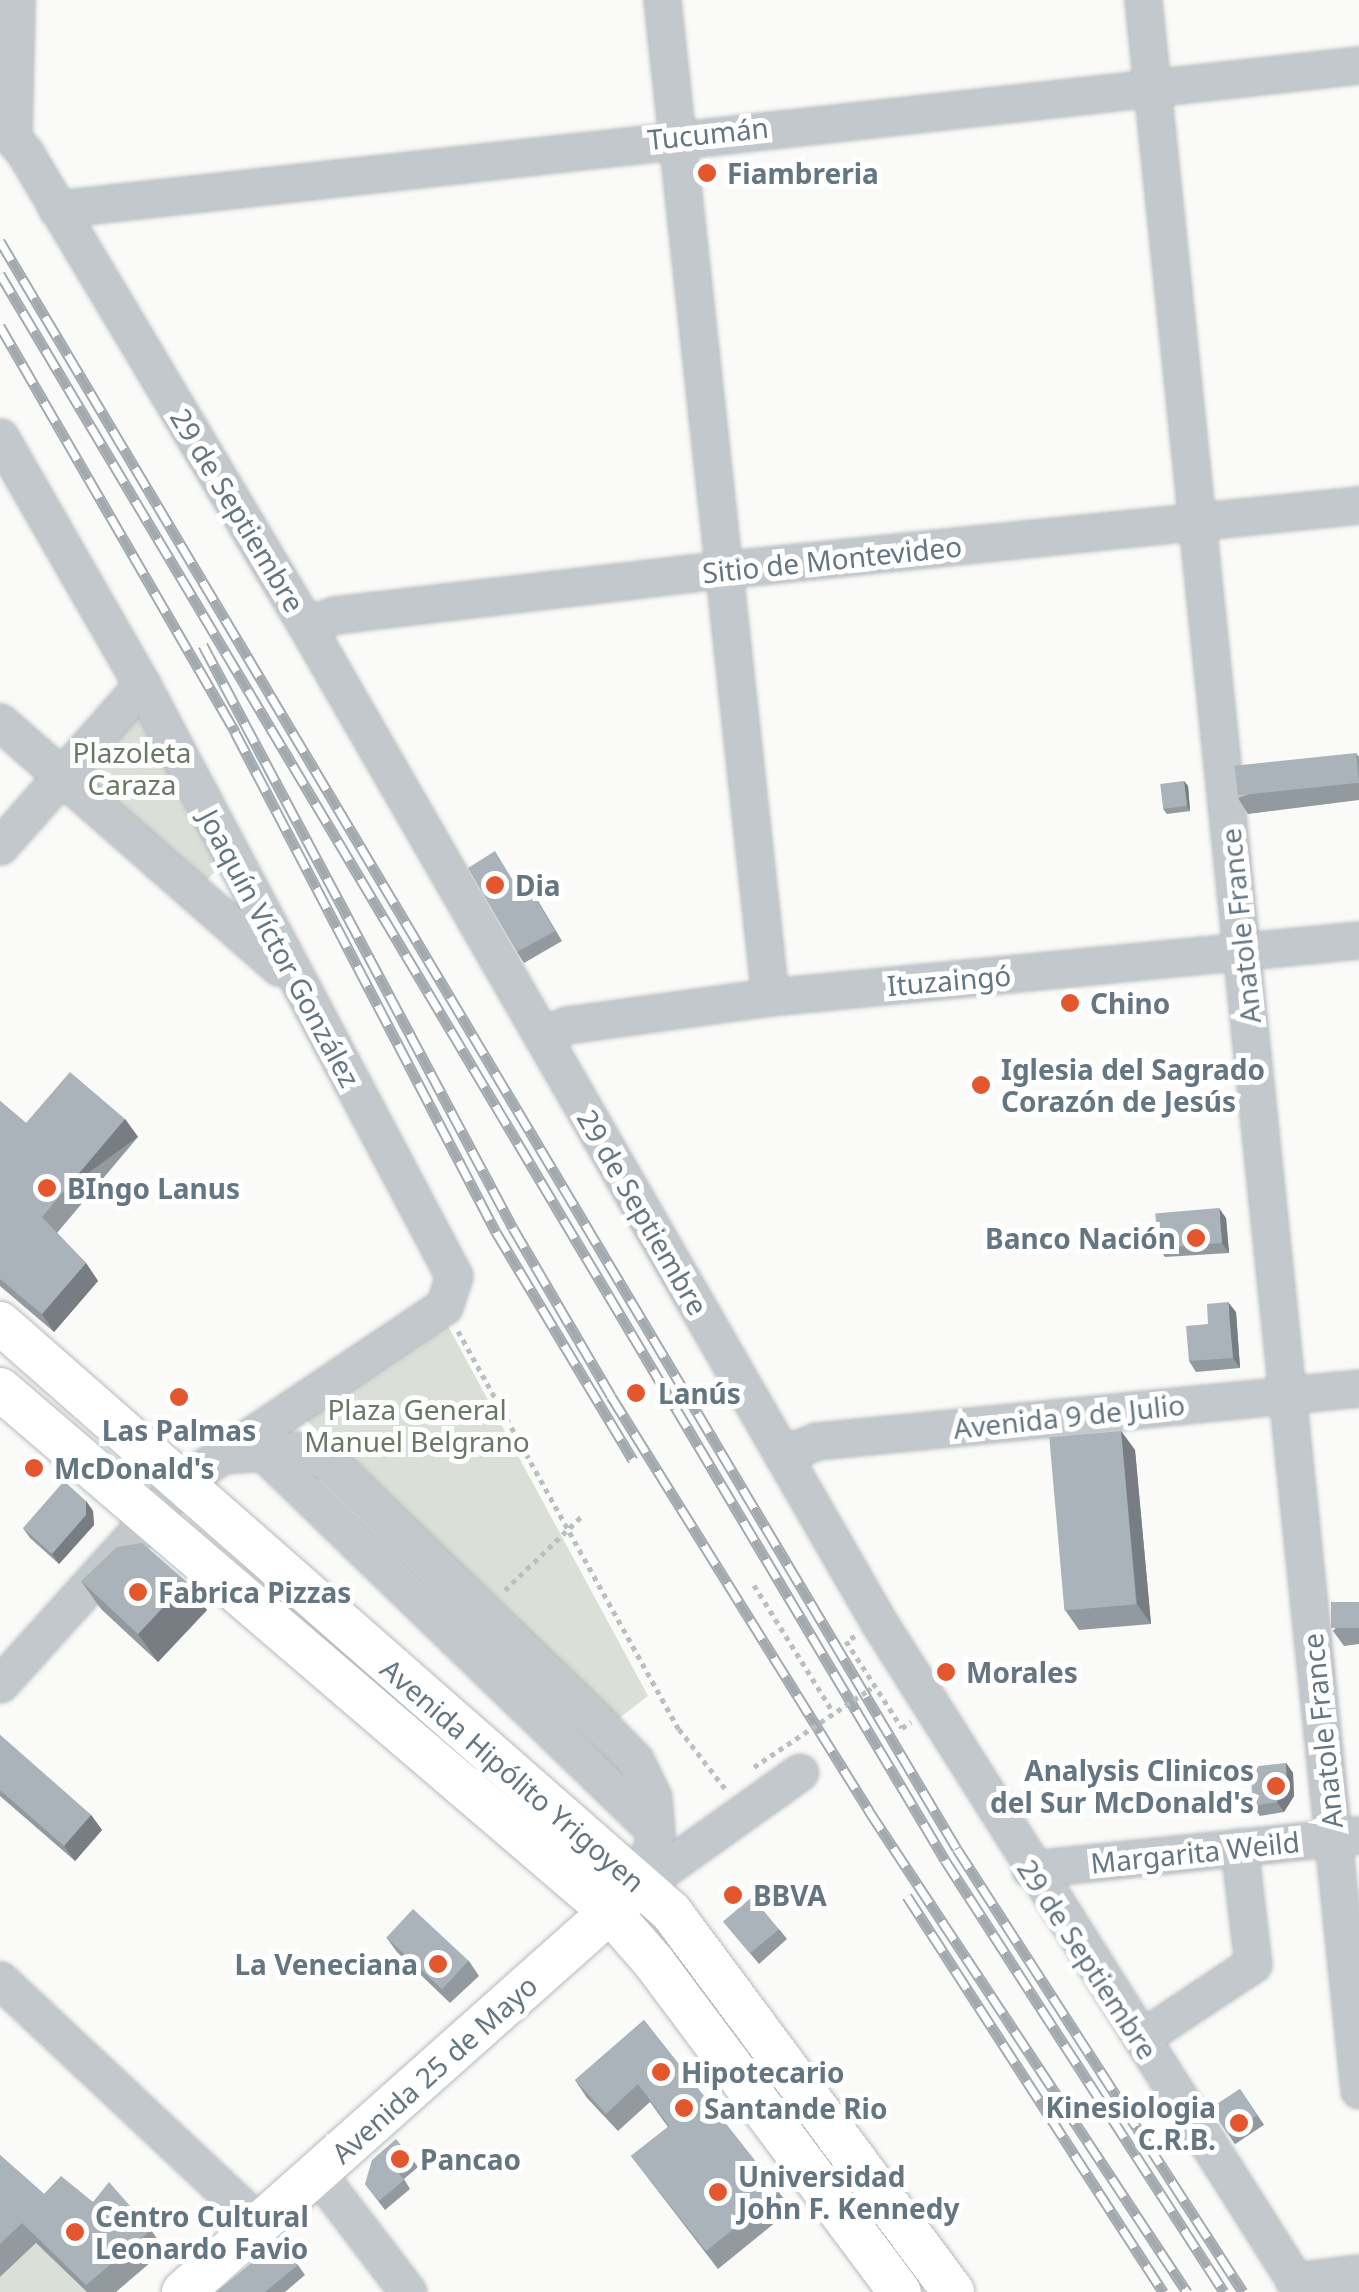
<!DOCTYPE html>
<html>
<head>
<meta charset="utf-8">
<style>
	body { margin:0 }
	#map { position:relative; width:1359px; height:2292px; overflow:hidden; background:#fafaf8; font-family:"Noto Sans",sans-serif }
	div>[style] { position:absolute }
	.green>* { inset:0; background:#dadfd7 }
	.path>* { height:5px; margin-top:-2.5px; transform-origin:0; background:repeating-linear-gradient(90deg,#bbbfc2 0 5px,transparent 0 10px) }
	.roads { filter:drop-shadow(0 0 2px #b5babe) drop-shadow(0 0 2px #b5babe) }
	.minor>* { height:35px; margin:-17.5px; padding:0 17.5px; transform-origin:17.5px; border-radius:17.5px; background:#c3c8cc }
	.major>* { height:42px; margin:-21px; padding:0 21px; transform-origin:21px; border-radius:21px; background:#fff }
	.rail>* { height:11px; margin-top:-5.5px; transform-origin:0; background:repeating-linear-gradient(90deg,#fff 0 22px,#a2aab0 0 44px); box-sizing:border-box; border-block:2px solid #a2aab0 }
	.path-bridge>* { height:5px; margin-top:-2.5px; transform-origin:0; background:repeating-linear-gradient(90deg,#bbbfc2 0 5px,transparent 0 10px) }
	.wall>* { inset:0; background:#929a9f; transform-origin:0 0 }
	.shaded-wall>* { inset:0; background:#777d82; transform-origin:0 0 }
	.building>* { inset:0; background:#aab3b9; transform-origin:0 0 }
	.dots>* { width:28px; height:28px; translate:-50% -50%; box-sizing:border-box; border:5px solid #fff; border-radius:50% }
	span { translate:-50% -50%; white-space:nowrap; text-align:center; line-height:1.15; -webkit-text-stroke:10px #fff; paint-order:stroke }
	.street-label { font-size:28px; color:#657683 }
	.poi-label { font-size:28px; color:#657683; font-weight:700 }
	.left { translate:0 -50%; text-align:left }
	.right { translate:-100% -50%; text-align:right }
	.park-label { font-size:28px; color:#687a64 }
</style>
</head>
<body>
<div id="map">
	<div class="green">
		<div style="clip-path:polygon(139px 706px,224px 862px,205px 882px,81px 771px)"></div>
		<div style="clip-path:polygon(443px 1317px,648px 1696px,614px 1722px,298px 1412px)"></div>
		<div style="clip-path:polygon(36px 2243px,88px 2292px,0 2292px,0 2277px)"></div>
	</div>
	<div class="path">
		<div style="left:458px;top:1331px;width:455px;rotate:61deg"></div>
		<div style="left:679px;top:1729px;width:78px;rotate:52.3deg"></div>
		<div style="left:754px;top:1585px;width:150px;rotate:58.1deg"></div>
		<div style="left:505px;top:1590px;width:107px;rotate:-43.9deg"></div>
		<div style="left:855px;top:1636px;width:10px;rotate:151deg"></div>
		<div style="left:846px;top:1641px;width:103px;rotate:57.2deg"></div>
		<div style="left:902px;top:1728px;width:11px;rotate:-34deg"></div>
		<div style="left:867px;top:1691px;width:9px;rotate:-32deg"></div>
	</div>
	<div class="roads">
		<div class="minor">
			<div style="left:662px;top:0;width:1003px;rotate:83.82deg"></div>
			<div style="left:1143px;top:0;width:2101px;rotate:84.1deg"></div>
			<div style="left:0;top:123px;width:39px;rotate:50deg"></div>
			<div style="left:25px;top:153px;width:549px;rotate:59.23deg"></div>
			<div style="left:306px;top:625px;width:1149px;rotate:60.13deg"></div>
			<div style="left:878px;top:1621px;width:794px;rotate:57.71deg"></div>
			<div style="left:13px;top:137px;width:137px;rotate:-88.7deg"></div>
			<div style="left:57px;top:209px;width:1310px;rotate:-6.31deg"></div>
			<div style="left:0;top:437px;width:286px;rotate:60.2deg"></div>
			<div style="left:142px;top:685px;width:668px;rotate:62.17deg"></div>
			<div style="left:454px;top:1276px;width:32px;rotate:108deg"></div>
			<div style="left:444px;top:1306px;width:317px;rotate:146.1deg"></div>
			<div style="left:181px;top:1483px;width:270px;rotate:132deg"></div>
			<div style="left:306px;top:625px;width:31px;rotate:-19deg"></div>
			<div style="left:335px;top:615px;width:388px;rotate:-6.7deg"></div>
			<div style="left:720px;top:570px;width:642px;rotate:-5.81deg"></div>
			<div style="left:0;top:722px;width:371px;rotate:41.3deg"></div>
			<div style="left:0;top:846px;width:215px;rotate:-48.6deg"></div>
			<div style="left:542px;top:1036px;width:27px;rotate:-24deg"></div>
			<div style="left:567px;top:1025px;width:205px;rotate:-7.9deg"></div>
			<div style="left:770px;top:997px;width:592px;rotate:-5.53deg"></div>
			<div style="left:262px;top:1451px;width:548px;rotate:44.04deg"></div>
			<div style="left:220px;top:1455px;width:75px;rotate:-3.8deg"></div>
			<div style="left:295px;top:1450px;width:37px;rotate:19deg"></div>
			<div style="left:330px;top:1462px;width:371px;rotate:44.1deg"></div>
			<div style="left:596px;top:1720px;width:56px;rotate:45.7deg"></div>
			<div style="left:635px;top:1760px;width:41px;rotate:64.1deg"></div>
			<div style="left:653px;top:1797px;width:35px;rotate:85deg"></div>
			<div style="left:656px;top:1832px;width:56px;rotate:106.5deg"></div>
			<div style="left:782px;top:1455px;width:38px;rotate:-22deg"></div>
			<div style="left:817px;top:1441px;width:545px;rotate:-5.58deg"></div>
			<div style="left:1030px;top:1869px;width:331px;rotate:-5.9deg"></div>
			<div style="left:640px;top:1886px;width:196px;rotate:-35.5deg"></div>
			<div style="left:0;top:1980px;width:357px;rotate:43.2deg"></div>
			<div style="left:1158px;top:2027px;width:114px;rotate:-33.6deg"></div>
			<div style="left:1253px;top:1964px;width:118px;rotate:-96.8deg"></div>
			<div style="left:318px;top:2174px;width:148px;rotate:52.7deg"></div>
			<div style="left:1294px;top:2281px;width:65px;rotate:-7deg"></div>
		</div>
		<div class="major">
			<div style="left:0;top:1323px;width:893px;rotate:41.28deg"></div>
			<div style="left:671px;top:1912px;width:473px;rotate:53.4deg"></div>
			<div style="left:0;top:1389px;width:802px;rotate:40.6deg"></div>
			<div style="left:609px;top:1911px;width:67px;rotate:48.7deg"></div>
			<div style="left:653px;top:1961px;width:413px;rotate:53.3deg"></div>
			<div style="left:183px;top:2292px;width:596px;rotate:-41.67deg"></div>
		</div>
	</div>
	<div class="rail">
		<div style="left:0;top:241px;width:1871px;rotate:59.24deg"></div>
		<div style="left:957px;top:1849px;width:527px;rotate:57.15deg"></div>
		<div style="left:0;top:274px;width:1846px;rotate:59.21deg"></div>
		<div style="left:945px;top:1860px;width:514px;rotate:57.14deg"></div>
		<div style="left:0;top:326px;width:469px;rotate:59.9deg"></div>
		<div style="left:235px;top:732px;width:564px;rotate:62.44deg"></div>
		<div style="left:496px;top:1232px;width:266px;rotate:59deg"></div>
		<div style="left:203px;top:645px;width:660px;rotate:62deg"></div>
		<div style="left:513px;top:1228px;width:194px;rotate:59.7deg"></div>
		<div style="left:611px;top:1396px;width:489px;rotate:58.1deg"></div>
		<div style="left:869px;top:1811px;width:577px;rotate:56.53deg"></div>
		<div style="left:907px;top:1896px;width:472px;rotate:57.1deg"></div>
	</div>
	<div class="path-bridge">
		<div style="left:754px;top:1767px;width:136px;rotate:-33.9deg"></div>
	</div>
	<div class="wall">
		<div style="clip-path:polygon(1356px 753px,1359px 757px,1359px 800px,1248px 814px,1238px 798px)"></div>
		<div style="clip-path:polygon(1184px 781px,1188px 786px,1190px 811px,1167px 814px,1163px 809px)"></div>
		<div style="clip-path:polygon(512px 879px,528px 884px,562px 941px,524px 963px,517px 952px)"></div>
		<div style="clip-path:polygon(0 1101px,26px 1123px,125px 1119px,138px 1137px,57px 1233px,86px 1263px,98px 1281px,54px 1332px,0 1286px)"></div>
		<div style="clip-path:polygon(1226px 1218px,1229px 1253px,1165px 1257px,1158px 1247px)"></div>
		<div style="clip-path:polygon(1236px 1312px,1240px 1368px,1196px 1372px,1189px 1361px,1208px 1324px)"></div>
		<div style="clip-path:polygon(1121px 1431px,1135px 1450px,1151px 1624px,1079px 1630px,1065px 1610px)"></div>
		<div style="clip-path:polygon(86px 1501px,93px 1511px,94px 1525px,59px 1564px,30px 1538px,23px 1528px)"></div>
		<div style="clip-path:polygon(81px 1581px,207px 1610px,158px 1662px,101px 1609px)"></div>
		<div style="clip-path:polygon(1359px 1602px,1359px 1644px,1344px 1646px,1333px 1631px)"></div>
		<div style="clip-path:polygon(0 1735px,91px 1815px,102px 1830px,75px 1861px,0 1796px)"></div>
		<div style="clip-path:polygon(1286px 1763px,1293px 1773px,1294px 1796px,1284px 1812px,1260px 1816px,1253px 1806px)"></div>
		<div style="clip-path:polygon(724px 1922px,779px 1929px,787px 1939px,759px 1964px)"></div>
		<div style="clip-path:polygon(386px 1937px,469px 1961px,479px 1976px,450px 2003px,397px 1952px)"></div>
		<div style="clip-path:polygon(644px 2020px,792px 2209px,718px 2269px,631px 2156px,668px 2127px,650px 2102px,618px 2131px,587px 2098px,575px 2080px)"></div>
		<div style="left:1240px;top:2089px;width:43px;height:35px;rotate:56deg"></div>
		<div style="clip-path:polygon(0 2155px,44px 2194px,93px 2202px,151px 2230px,165px 2250px,116px 2292px,87px 2292px,36px 2243px,0 2277px)"></div>
		<div style="clip-path:polygon(412px 2159px,418px 2167px,404px 2179px,410px 2189px,385px 2210px,365px 2184px)"></div>
		<div style="clip-path:polygon(298px 2265px,305px 2275px,285px 2292px,216px 2292px)"></div>
	</div>
	<div class="shaded-wall">
		<div style="clip-path:polygon(1184px 781px,1188px 786px,1190px 811px,1187px 806px)"></div>
		<div style="left:125px;top:1119px;width:22px;height:128px;rotate:54deg"></div>
		<div style="clip-path:polygon(1219px 1208px,1226px 1218px,1229px 1253px,1222px 1243px)"></div>
		<div style="clip-path:polygon(86px 1263px,98px 1281px,54px 1332px,42px 1314px)"></div>
		<div style="clip-path:polygon(1228px 1302px,1236px 1312px,1240px 1368px,1233px 1358px)"></div>
		<div style="clip-path:polygon(1121px 1431px,1135px 1450px,1151px 1624px,1137px 1604px)"></div>
		<div style="clip-path:polygon(86px 1501px,93px 1511px,94px 1525px,59px 1564px,52px 1554px)"></div>
		<div style="clip-path:polygon(187px 1582px,207px 1610px,158px 1662px,138px 1634px)"></div>
		<div style="clip-path:polygon(1286px 1763px,1293px 1773px,1294px 1796px,1284px 1812px,1277px 1802px)"></div>
		<div style="clip-path:polygon(91px 1815px,102px 1830px,75px 1861px,64px 1846px)"></div>
	</div>
	<div class="building">
		<div style="left:1356px;top:753px;width:30px;height:122px;rotate:84deg"></div>
		<div style="left:1184px;top:781px;width:25px;height:24px;rotate:83deg"></div>
		<div style="clip-path:polygon(495px 851px,512px 879px,521px 874px,555px 931px,517px 952px,468px 868px)"></div>
		<div style="clip-path:polygon(70px 1072px,125px 1119px,42px 1217px,86px 1263px,42px 1314px,0 1279px,0 1101px,26px 1123px)"></div>
		<div style="left:1219px;top:1208px;width:35px;height:64px;rotate:85deg"></div>
		<div style="clip-path:polygon(1228px 1302px,1233px 1358px,1189px 1361px,1186px 1326px,1208px 1324px,1207px 1304px)"></div>
		<div style="left:1121px;top:1431px;width:174px;height:72px;rotate:85deg"></div>
		<div style="clip-path:polygon(64px 1481px,86px 1501px,86px 1515px,52px 1554px,23px 1528px)"></div>
		<div style="clip-path:polygon(142px 1543px,187px 1582px,138px 1634px,81px 1581px,117px 1547px)"></div>
		<div style="left:1359px;top:1602px;width:26px;height:28px;rotate:90deg"></div>
		<div style="clip-path:polygon(0 1735px,91px 1815px,64px 1846px,0 1790px)"></div>
		<div style="clip-path:polygon(1286px 1763px,1287px 1785px,1277px 1802px,1253px 1806px,1250px 1767px)"></div>
		<div style="left:752px;top:1897px;width:42px;height:38px;rotate:50deg"></div>
		<div style="left:413px;top:1909px;width:76px;height:39px;rotate:43deg"></div>
		<div style="clip-path:polygon(644px 2020px,780px 2192px,706px 2251px,631px 2156px,669px 2126px,638px 2084px,606px 2114px,575px 2080px)"></div>
		<div style="left:1240px;top:2089px;width:31px;height:35px;rotate:57deg"></div>
		<div style="clip-path:polygon(396px 2139px,412px 2159px,397px 2171px,404px 2180px,379px 2201px,365px 2184px,372px 2160px)"></div>
		<div style="clip-path:polygon(0 2155px,44px 2194px,61px 2176px,93px 2202px,109px 2182px,151px 2230px,86px 2285px,22px 2223px,0 2244px)"></div>
		<div style="clip-path:polygon(278px 2241px,298px 2265px,265px 2292px,216px 2292px)"></div>
	</div>
	<div class="dots">
		<div style="left:707px;top:173px;background:#e4572e"></div>
		<div style="left:495px;top:885px;background:#e4572e"></div>
		<div style="left:1070px;top:1003px;background:#e4572e"></div>
		<div style="left:981px;top:1085px;background:#e4572e"></div>
		<div style="left:47px;top:1188px;background:#e4572e"></div>
		<div style="left:1196px;top:1238px;background:#e4572e"></div>
		<div style="left:636px;top:1393px;background:#e4572e"></div>
		<div style="left:179px;top:1397px;background:#e4572e"></div>
		<div style="left:34px;top:1468px;background:#e4572e"></div>
		<div style="left:138px;top:1592px;background:#e4572e"></div>
		<div style="left:946px;top:1672px;background:#e4572e"></div>
		<div style="left:1276px;top:1786px;background:#e4572e"></div>
		<div style="left:733px;top:1895px;background:#e4572e"></div>
		<div style="left:438px;top:1964px;background:#e4572e"></div>
		<div style="left:661px;top:2072px;background:#e4572e"></div>
		<div style="left:684px;top:2108px;background:#e4572e"></div>
		<div style="left:1239px;top:2123px;background:#e4572e"></div>
		<div style="left:400px;top:2159px;background:#e4572e"></div>
		<div style="left:718px;top:2192px;background:#e4572e"></div>
		<div style="left:75px;top:2232px;background:#e4572e"></div>
	</div>
	<div class="street-label">
		<span style="left:708px;top:133px;rotate:-6deg">Tucumán</span>
		<span style="left:238px;top:510px;rotate:59deg">29 de Septiembre</span>
		<span style="left:832px;top:559px;rotate:-6deg">Sitio de Montevideo</span>
		<span style="left:1240px;top:926px;rotate:-96deg">Anatole France</span>
		<span style="left:280px;top:948px;rotate:62deg">Joaquín Víctor González</span>
		<span style="left:949px;top:980px;rotate:-5deg">Ituzaingó</span>
		<span style="left:643px;top:1212px;rotate:60deg">29 de Septiembre</span>
		<span style="left:1069px;top:1416px;rotate:-6deg">Avenida 9 de Julio</span>
		<span style="left:1322px;top:1731px;rotate:-96deg">Anatole France</span>
		<span style="left:513px;top:1775px;rotate:41deg">Avenida Hipólito Yrigoyen</span>
		<span style="left:1195px;top:1852px;rotate:-6deg">Margarita Weild</span>
		<span style="left:1088px;top:1959px;rotate:57deg">29 de Septiembre</span>
		<span style="left:434px;top:2069px;rotate:-42deg">Avenida 25 de Mayo</span>
	</div>
	<div class="poi-label">
		<span class="left" style="left:727px;top:173px">Fiambreria</span>
		<span class="left" style="left:515px;top:885px">Dia</span>
		<span class="left" style="left:1090px;top:1003px">Chino</span>
		<span class="left" style="left:1001px;top:1085px">Iglesia del Sagrado<br>Corazón de Jesús</span>
		<span class="left" style="left:67px;top:1188px">BIngo Lanus</span>
		<span class="right" style="left:1176px;top:1238px">Banco Nación</span>
		<span class="left" style="left:658px;top:1393px">Lanús</span>
		<span style="left:179px;top:1430px">Las Palmas</span>
		<span class="left" style="left:54px;top:1468px">McDonald's</span>
		<span class="left" style="left:158px;top:1592px">Fabrica Pizzas</span>
		<span class="left" style="left:966px;top:1672px">Morales</span>
		<span class="right" style="left:1254px;top:1786px">Analysis Clinicos<br>del Sur McDonald's</span>
		<span class="left" style="left:753px;top:1895px">BBVA</span>
		<span class="right" style="left:418px;top:1964px">La Veneciana</span>
		<span class="left" style="left:681px;top:2072px">Hipotecario</span>
		<span class="right" style="left:1216px;top:2123px">Kinesiologia<br>C.R.B.</span>
		<span class="left" style="left:704px;top:2108px">Santande Rio</span>
		<span class="left" style="left:420px;top:2159px">Pancao</span>
		<span class="left" style="left:738px;top:2192px">Universidad<br>John F. Kennedy</span>
		<span class="left" style="left:95px;top:2232px">Centro Cultural<br>Leonardo Favio</span>
	</div>
	<div class="park-label">
		<span style="left:132px;top:768px">Plazoleta<br>Caraza</span>
		<span style="left:417px;top:1425px">Plaza General<br>Manuel Belgrano</span>
	</div>
</div>
</body>
</html>
